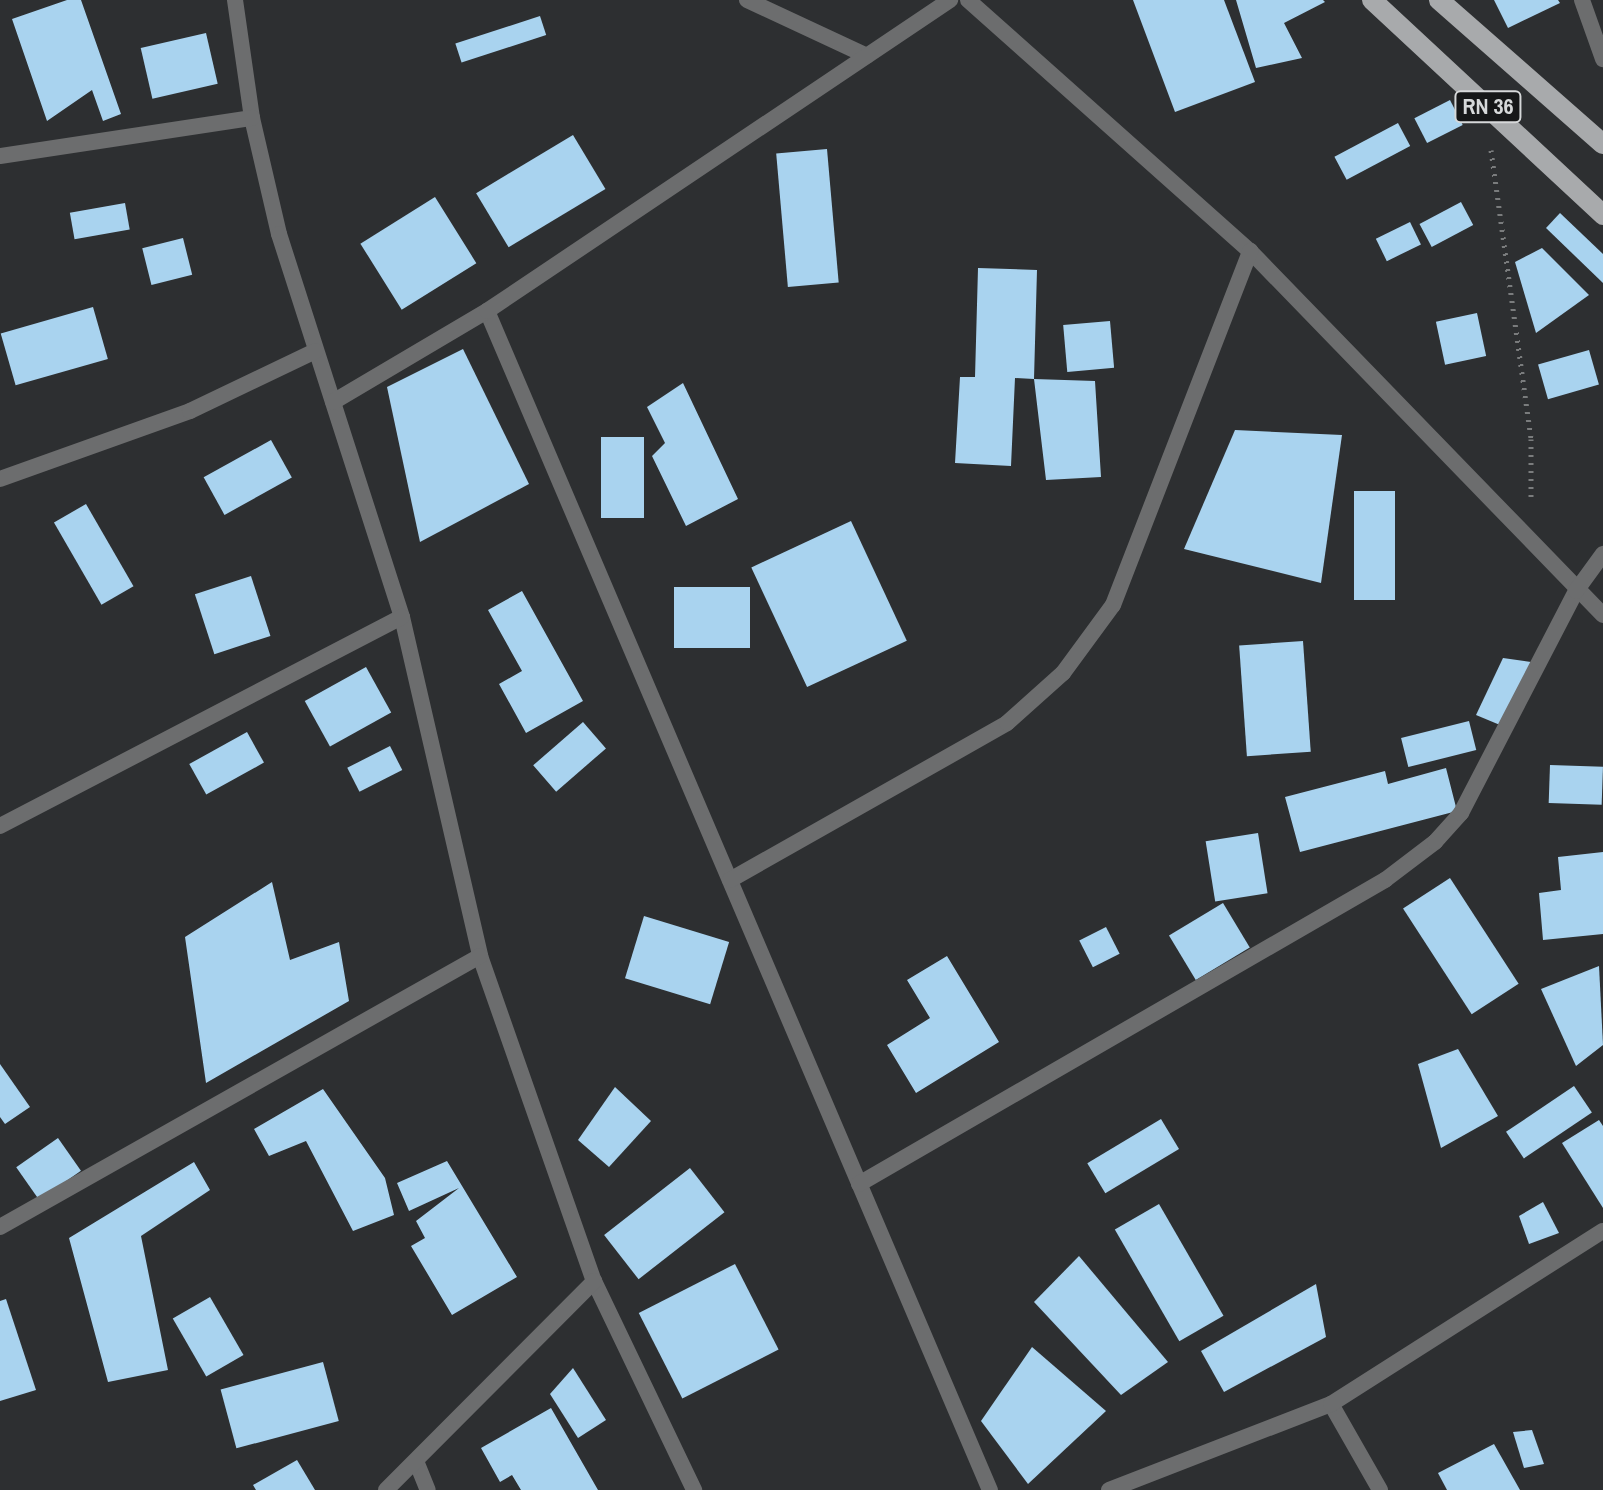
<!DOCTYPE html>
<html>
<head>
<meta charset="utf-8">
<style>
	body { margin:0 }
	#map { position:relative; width:1603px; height:1490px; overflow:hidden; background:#2d2f31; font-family:"Archivo Narrow",sans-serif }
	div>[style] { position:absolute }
	.building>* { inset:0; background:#a9d3ef; transform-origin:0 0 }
	.path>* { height:5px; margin-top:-2.5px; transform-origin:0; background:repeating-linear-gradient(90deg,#7a7c7d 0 2px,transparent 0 8px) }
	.minor>* { height:16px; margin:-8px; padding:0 8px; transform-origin:8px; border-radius:8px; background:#6c6d6e }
	.primary>* { height:20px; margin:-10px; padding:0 10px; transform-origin:10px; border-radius:10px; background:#a8aaac }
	span { translate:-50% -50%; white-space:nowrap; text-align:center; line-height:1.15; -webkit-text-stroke:8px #161718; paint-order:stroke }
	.shield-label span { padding:2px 6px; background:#161718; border:2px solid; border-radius:6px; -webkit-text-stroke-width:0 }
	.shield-label { font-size:22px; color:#d6d8d9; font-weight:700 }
</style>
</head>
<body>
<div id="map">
	<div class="building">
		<div style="clip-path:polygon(67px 0,81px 0,121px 114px,103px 121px,92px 90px,47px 121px,12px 19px)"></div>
		<div style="clip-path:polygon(1133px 0,1224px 0,1255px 82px,1175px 112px)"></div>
		<div style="clip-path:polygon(1236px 0,1323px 0,1325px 2px,1284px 23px,1302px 58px,1256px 68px)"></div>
		<div style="clip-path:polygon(1494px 0,1558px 0,1560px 3px,1508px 28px)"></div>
		<div style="left:540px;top:16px;width:20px;height:89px;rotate:72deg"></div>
		<div style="left:206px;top:33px;width:52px;height:67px;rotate:77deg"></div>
		<div style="left:1450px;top:100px;width:28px;height:40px;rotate:63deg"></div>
		<div style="left:1398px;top:123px;width:26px;height:72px;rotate:62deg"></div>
		<div style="left:573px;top:135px;width:63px;height:113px;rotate:59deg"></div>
		<div style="left:827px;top:149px;width:134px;height:51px;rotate:85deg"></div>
		<div style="left:435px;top:197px;width:78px;height:88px;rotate:58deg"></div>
		<div style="left:1461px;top:202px;width:26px;height:47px;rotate:62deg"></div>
		<div style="left:125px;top:203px;width:27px;height:56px;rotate:80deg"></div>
		<div style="clip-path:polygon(1560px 213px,1603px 254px,1603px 283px,1546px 228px)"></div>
		<div style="left:1410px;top:222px;width:25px;height:38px;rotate:64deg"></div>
		<div style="left:183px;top:238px;width:38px;height:42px;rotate:76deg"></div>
		<div style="clip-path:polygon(1542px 248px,1589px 295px,1536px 333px,1515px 262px)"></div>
		<div style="clip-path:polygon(978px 268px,1037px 270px,1034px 379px,1095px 381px,1101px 477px,1046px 480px,1034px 379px,1015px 378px,1011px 466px,955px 463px,960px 377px,975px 377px)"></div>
		<div style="left:93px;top:307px;width:54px;height:96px;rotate:74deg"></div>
		<div style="left:1477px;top:313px;width:44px;height:42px;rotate:78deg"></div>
		<div style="left:1110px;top:321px;width:47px;height:47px;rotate:85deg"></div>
		<div style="clip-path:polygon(463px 349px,529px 484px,420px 542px,387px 387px)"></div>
		<div style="left:1589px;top:350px;width:36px;height:53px;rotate:74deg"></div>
		<div style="clip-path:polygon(683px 383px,738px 499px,686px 526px,652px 456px,665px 443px,647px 407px)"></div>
		<div style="clip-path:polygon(1235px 430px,1342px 435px,1321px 583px,1184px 549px)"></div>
		<div style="left:601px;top:437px;width:43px;height:81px"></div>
		<div style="left:271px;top:440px;width:43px;height:77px;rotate:61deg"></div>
		<div style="left:1354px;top:491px;width:41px;height:109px"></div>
		<div style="left:86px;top:504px;width:95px;height:37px;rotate:60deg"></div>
		<div style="left:851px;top:521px;width:132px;height:110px;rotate:65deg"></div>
		<div style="left:251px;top:576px;width:63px;height:59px;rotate:72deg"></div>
		<div style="left:674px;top:587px;width:76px;height:61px"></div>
		<div style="clip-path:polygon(522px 591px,583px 701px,526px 733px,499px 684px,522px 671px,488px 610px)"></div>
		<div style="left:1303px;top:641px;width:111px;height:64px;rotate:86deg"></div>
		<div style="clip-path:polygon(1503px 658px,1531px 662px,1500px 725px,1476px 715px)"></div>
		<div style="left:366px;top:667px;width:52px;height:70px;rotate:61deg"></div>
		<div style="left:1469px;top:721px;width:30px;height:70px;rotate:76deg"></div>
		<div style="left:583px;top:722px;width:35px;height:66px;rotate:49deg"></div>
		<div style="left:247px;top:732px;width:35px;height:66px;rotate:61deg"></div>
		<div style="left:390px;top:746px;width:27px;height:48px;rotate:63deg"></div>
		<div style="left:1550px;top:765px;width:53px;height:38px;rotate:2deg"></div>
		<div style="clip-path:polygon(1446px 768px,1457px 811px,1300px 852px,1285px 797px,1385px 771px,1388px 784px)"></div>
		<div style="left:1258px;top:833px;width:61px;height:53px;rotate:81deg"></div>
		<div style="clip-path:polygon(1603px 852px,1603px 934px,1543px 940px,1539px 893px,1561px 890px,1558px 857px)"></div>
		<div style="left:1450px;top:878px;width:126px;height:56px;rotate:57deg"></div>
		<div style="clip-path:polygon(272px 882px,290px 960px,339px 942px,349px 1001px,206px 1083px,185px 937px)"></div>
		<div style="left:1223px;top:903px;width:52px;height:63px;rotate:59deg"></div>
		<div style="left:644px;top:916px;width:89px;height:65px;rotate:17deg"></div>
		<div style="left:1106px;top:927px;width:30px;height:30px;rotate:63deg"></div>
		<div style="clip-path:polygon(947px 956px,999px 1042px,916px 1093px,887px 1045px,930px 1018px,907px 980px)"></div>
		<div style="clip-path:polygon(1599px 966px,1603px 1045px,1576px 1066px,1541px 989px)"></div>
		<div style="clip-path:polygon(1458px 1049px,1498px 1116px,1441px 1148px,1418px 1064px)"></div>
		<div style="clip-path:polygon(0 1064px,30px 1107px,5px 1124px,0 1117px)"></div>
		<div style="left:1574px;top:1086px;width:32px;height:82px;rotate:56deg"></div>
		<div style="clip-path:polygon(615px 1087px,651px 1121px,609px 1167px,578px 1140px)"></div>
		<div style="clip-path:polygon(323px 1089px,385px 1178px,394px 1215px,353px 1231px,306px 1141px,269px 1156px,254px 1129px)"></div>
		<div style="left:1161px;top:1119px;width:35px;height:86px;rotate:59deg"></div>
		<div style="clip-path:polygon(1599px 1120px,1603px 1126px,1603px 1208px,1562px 1143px)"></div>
		<div style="left:58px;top:1138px;width:40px;height:51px;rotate:55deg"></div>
		<div style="clip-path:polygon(447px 1161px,517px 1277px,452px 1315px,411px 1246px,425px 1238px,416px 1221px,459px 1188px,409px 1211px,397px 1183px)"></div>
		<div style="clip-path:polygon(194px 1162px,210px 1190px,141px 1236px,168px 1370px,108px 1382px,69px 1238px)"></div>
		<div style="left:690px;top:1168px;width:56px;height:109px;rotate:52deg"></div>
		<div style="clip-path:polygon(1543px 1202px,1559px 1233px,1529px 1244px,1519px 1216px)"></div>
		<div style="left:1159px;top:1204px;width:129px;height:51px;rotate:60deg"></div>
		<div style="clip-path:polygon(1079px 1256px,1168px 1362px,1121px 1395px,1034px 1302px)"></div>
		<div style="left:735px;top:1264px;width:96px;height:108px;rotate:63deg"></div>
		<div style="clip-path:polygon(1316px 1284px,1326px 1337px,1224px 1392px,1201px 1351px)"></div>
		<div style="left:210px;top:1297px;width:67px;height:43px;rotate:60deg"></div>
		<div style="clip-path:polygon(6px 1299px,36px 1390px,0 1401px,0 1301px)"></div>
		<div style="clip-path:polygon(1032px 1347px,1106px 1411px,1028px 1484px,981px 1421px)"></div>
		<div style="left:323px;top:1362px;width:61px;height:106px;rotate:75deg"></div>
		<div style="clip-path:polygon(573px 1368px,606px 1420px,578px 1438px,550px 1394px)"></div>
		<div style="clip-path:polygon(551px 1408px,598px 1490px,521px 1490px,512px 1475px,500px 1482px,481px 1448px)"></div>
		<div style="clip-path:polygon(1532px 1430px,1544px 1464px,1524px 1468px,1513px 1432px)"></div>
		<div style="clip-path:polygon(1494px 1444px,1520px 1490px,1447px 1490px,1438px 1473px)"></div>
		<div style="clip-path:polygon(297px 1460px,315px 1490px,256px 1490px,253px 1485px)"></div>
	</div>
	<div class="path">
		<div style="left:1491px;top:150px;width:292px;rotate:82.1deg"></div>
		<div style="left:1531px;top:439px;width:62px;rotate:90deg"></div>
	</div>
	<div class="minor">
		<div style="left:235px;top:0;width:119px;rotate:81.8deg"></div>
		<div style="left:252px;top:118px;width:119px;rotate:76.9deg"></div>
		<div style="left:279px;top:234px;width:402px;rotate:72.2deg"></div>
		<div style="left:402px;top:617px;width:348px;rotate:77deg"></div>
		<div style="left:480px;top:956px;width:344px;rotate:70.7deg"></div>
		<div style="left:594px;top:1281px;width:232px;rotate:64.4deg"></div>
		<div style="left:747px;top:0;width:132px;rotate:25deg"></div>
		<div style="left:968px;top:0;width:378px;rotate:41.7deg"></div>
		<div style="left:1250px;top:251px;width:507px;rotate:45.88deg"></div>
		<div style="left:1582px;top:0;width:63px;rotate:70.4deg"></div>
		<div style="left:0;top:156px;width:255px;rotate:-8.6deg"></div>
		<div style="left:487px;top:311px;width:1282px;rotate:66.9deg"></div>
		<div style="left:333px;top:402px;width:179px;rotate:-30.6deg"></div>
		<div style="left:487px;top:311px;width:558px;rotate:-33.89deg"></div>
		<div style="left:0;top:479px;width:202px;rotate:-19.7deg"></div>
		<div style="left:190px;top:411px;width:139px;rotate:-25.6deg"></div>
		<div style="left:0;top:826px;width:453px;rotate:-27.5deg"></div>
		<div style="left:730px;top:880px;width:318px;rotate:-29.5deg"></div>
		<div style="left:1007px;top:723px;width:75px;rotate:-41.8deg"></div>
		<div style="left:1063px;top:673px;width:84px;rotate:-53.7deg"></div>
		<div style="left:1113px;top:605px;width:380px;rotate:-68.8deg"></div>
		<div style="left:859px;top:1184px;width:608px;rotate:-30.03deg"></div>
		<div style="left:1385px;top:880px;width:63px;rotate:-37.2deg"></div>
		<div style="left:1435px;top:842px;width:39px;rotate:-48deg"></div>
		<div style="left:1461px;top:813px;width:250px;rotate:-62.6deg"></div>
		<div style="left:1576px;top:591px;width:46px;rotate:-53.9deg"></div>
		<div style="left:0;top:1227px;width:551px;rotate:-29.45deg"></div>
		<div style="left:1331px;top:1404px;width:99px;rotate:60.3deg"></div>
		<div style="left:416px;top:1461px;width:31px;rotate:68deg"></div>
		<div style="left:386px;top:1490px;width:295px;rotate:-45.1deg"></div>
		<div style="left:1109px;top:1490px;width:238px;rotate:-21.2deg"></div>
		<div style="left:1331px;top:1404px;width:322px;rotate:-32.5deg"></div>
	</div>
	<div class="primary">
		<div style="left:1372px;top:0;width:316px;rotate:42.9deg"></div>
		<div style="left:1439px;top:0;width:218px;rotate:41.3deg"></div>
	</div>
	<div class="shield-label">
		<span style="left:1488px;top:107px">RN 36</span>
	</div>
</div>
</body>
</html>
